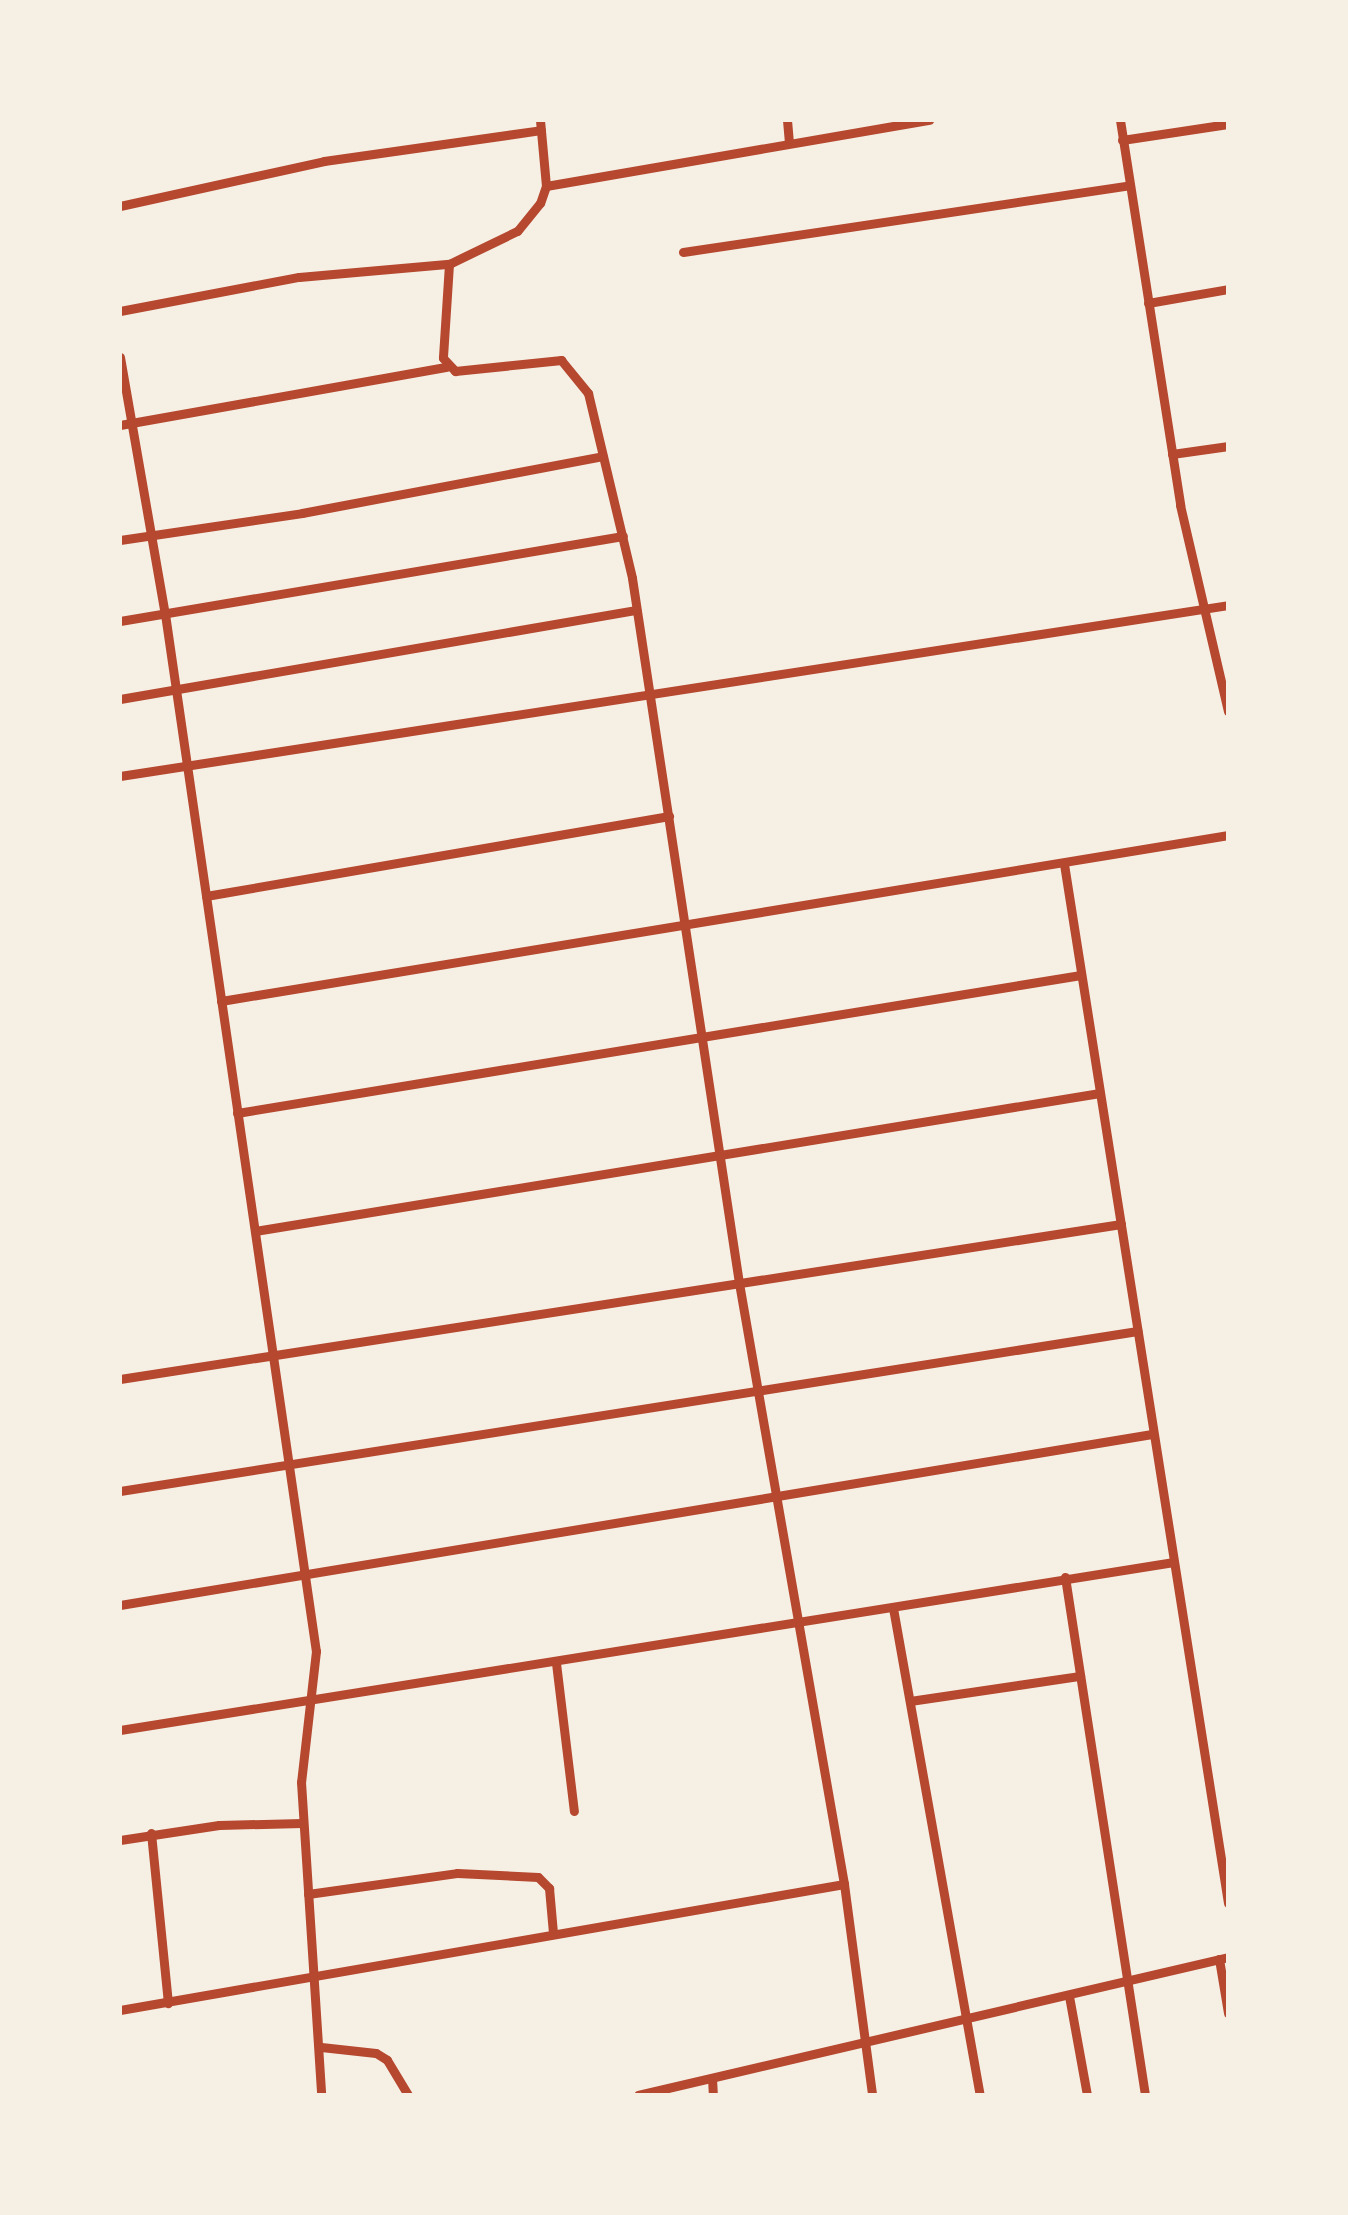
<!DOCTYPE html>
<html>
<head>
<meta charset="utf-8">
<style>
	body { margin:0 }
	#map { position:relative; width:1348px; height:2215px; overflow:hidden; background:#f6efe4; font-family:Georgia,serif }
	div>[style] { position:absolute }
	.minor>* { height:9px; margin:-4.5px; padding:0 4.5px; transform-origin:4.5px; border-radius:4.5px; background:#b5482f }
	span { translate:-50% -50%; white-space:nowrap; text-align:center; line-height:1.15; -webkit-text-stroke:10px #f6efe4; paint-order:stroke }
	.frame { position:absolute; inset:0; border:122px solid #f6efe4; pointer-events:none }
</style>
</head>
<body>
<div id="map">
	<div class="minor">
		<div style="left:540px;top:120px;width:66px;rotate:84.8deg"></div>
		<div style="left:546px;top:186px;width:18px;rotate:109deg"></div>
		<div style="left:540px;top:203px;width:36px;rotate:129deg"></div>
		<div style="left:517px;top:231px;width:76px;rotate:154.1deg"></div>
		<div style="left:449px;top:264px;width:94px;rotate:93.7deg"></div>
		<div style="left:443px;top:358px;width:18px;rotate:47deg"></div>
		<div style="left:455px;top:371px;width:107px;rotate:-5.9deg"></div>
		<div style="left:561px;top:360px;width:43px;rotate:50.7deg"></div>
		<div style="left:588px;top:393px;width:190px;rotate:76.6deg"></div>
		<div style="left:632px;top:578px;width:713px;rotate:81.37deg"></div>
		<div style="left:739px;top:1283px;width:610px;rotate:80.09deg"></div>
		<div style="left:844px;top:1884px;width:213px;rotate:82.4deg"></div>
		<div style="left:787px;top:120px;width:23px;rotate:85deg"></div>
		<div style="left:1120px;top:120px;width:390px;rotate:81.1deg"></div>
		<div style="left:1180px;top:505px;width:212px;rotate:76.9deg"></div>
		<div style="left:1122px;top:140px;width:107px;rotate:-8.6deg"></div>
		<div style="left:546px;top:186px;width:389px;rotate:-9.8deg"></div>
		<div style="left:120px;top:206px;width:209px;rotate:-12.4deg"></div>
		<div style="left:324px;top:161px;width:219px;rotate:-8.1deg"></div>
		<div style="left:683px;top:252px;width:451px;rotate:-8.5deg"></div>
		<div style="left:1148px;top:303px;width:81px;rotate:-9.9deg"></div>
		<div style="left:120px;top:311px;width:182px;rotate:-10.8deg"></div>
		<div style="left:299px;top:277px;width:151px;rotate:-5deg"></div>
		<div style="left:120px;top:357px;width:261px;rotate:80.1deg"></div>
		<div style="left:165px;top:614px;width:1048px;rotate:81.72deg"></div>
		<div style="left:316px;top:1651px;width:132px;rotate:96.5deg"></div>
		<div style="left:301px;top:1782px;width:314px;rotate:86.3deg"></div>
		<div style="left:120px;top:425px;width:332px;rotate:-10.1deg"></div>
		<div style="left:1172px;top:454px;width:57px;rotate:-8.1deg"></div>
		<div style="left:120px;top:540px;width:184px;rotate:-8.4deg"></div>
		<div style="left:302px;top:513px;width:306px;rotate:-10.7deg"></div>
		<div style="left:120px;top:621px;width:510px;rotate:-9.59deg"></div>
		<div style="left:120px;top:699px;width:524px;rotate:-9.79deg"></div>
		<div style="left:120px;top:776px;width:1121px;rotate:-8.77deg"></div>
		<div style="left:1064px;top:864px;width:1052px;rotate:81.03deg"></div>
		<div style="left:206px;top:896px;width:470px;rotate:-9.8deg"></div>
		<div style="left:221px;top:1001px;width:1021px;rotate:-9.36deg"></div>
		<div style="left:237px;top:1113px;width:855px;rotate:-9.29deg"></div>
		<div style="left:255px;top:1231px;width:856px;rotate:-9.28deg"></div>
		<div style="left:120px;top:1379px;width:1013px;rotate:-8.8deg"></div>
		<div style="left:120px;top:1491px;width:1030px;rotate:-8.94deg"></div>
		<div style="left:1065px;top:1577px;width:524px;rotate:81.22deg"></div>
		<div style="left:120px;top:1605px;width:1046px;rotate:-9.41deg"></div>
		<div style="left:893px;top:1608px;width:495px;rotate:79.9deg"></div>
		<div style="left:556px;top:1663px;width:149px;rotate:83.1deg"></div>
		<div style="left:910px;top:1701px;width:172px;rotate:-8.4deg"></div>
		<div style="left:120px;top:1730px;width:1067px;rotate:-9.06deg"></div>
		<div style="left:151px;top:1833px;width:171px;rotate:84.3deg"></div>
		<div style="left:120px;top:1840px;width:100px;rotate:-8.6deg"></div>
		<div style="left:219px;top:1825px;width:83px;rotate:-1.4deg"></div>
		<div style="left:308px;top:1894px;width:150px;rotate:-8deg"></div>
		<div style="left:457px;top:1873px;width:81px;rotate:2.8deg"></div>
		<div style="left:538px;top:1877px;width:16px;rotate:45deg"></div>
		<div style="left:549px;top:1888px;width:45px;rotate:84.9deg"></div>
		<div style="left:1219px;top:1959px;width:55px;rotate:80.5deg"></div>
		<div style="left:1069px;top:1996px;width:101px;rotate:79.7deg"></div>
		<div style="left:120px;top:2010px;width:735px;rotate:-9.87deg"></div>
		<div style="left:321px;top:2047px;width:55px;rotate:6.2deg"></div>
		<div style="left:376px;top:2053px;width:13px;rotate:32deg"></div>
		<div style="left:387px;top:2060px;width:41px;rotate:59deg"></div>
		<div style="left:712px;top:2078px;width:17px;rotate:87deg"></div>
		<div style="left:638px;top:2095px;width:606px;rotate:-13.16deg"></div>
	</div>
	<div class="frame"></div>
</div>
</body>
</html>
